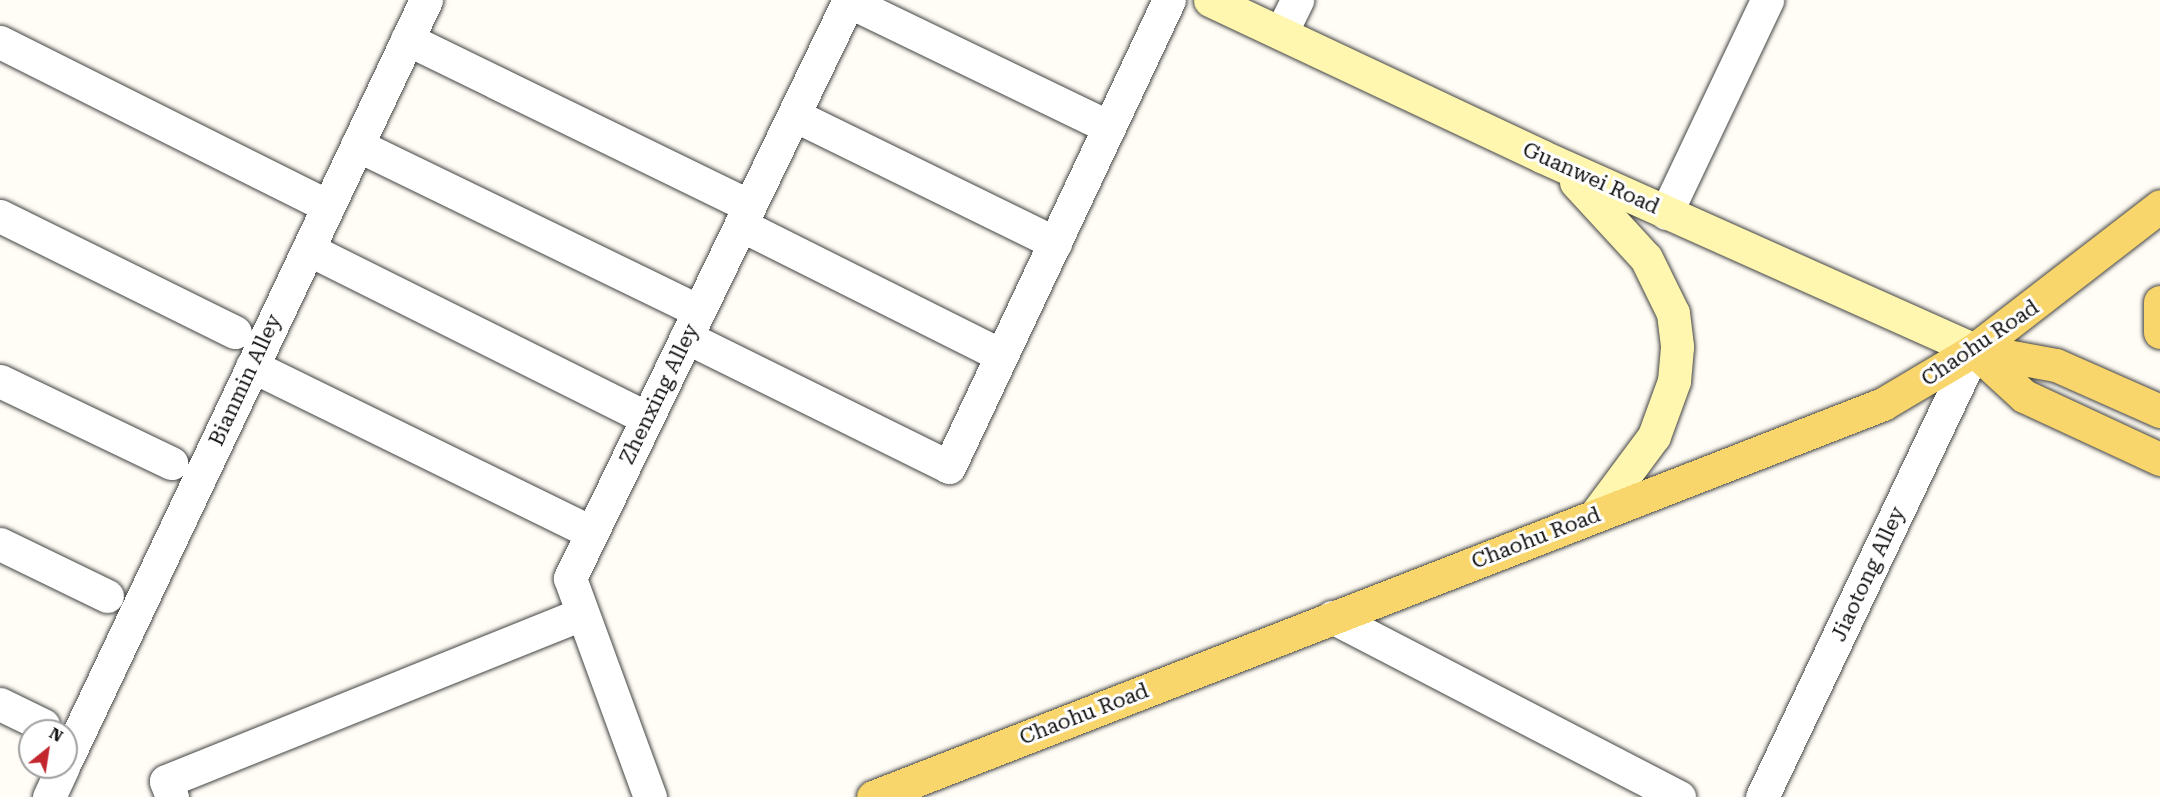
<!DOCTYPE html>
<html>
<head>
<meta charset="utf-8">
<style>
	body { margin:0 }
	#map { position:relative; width:2160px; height:797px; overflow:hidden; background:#fffdf5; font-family:"Roboto Serif",serif }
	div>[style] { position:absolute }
	.roads { filter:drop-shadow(0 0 2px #444) drop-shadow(0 0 2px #444) }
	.street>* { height:33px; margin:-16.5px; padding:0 16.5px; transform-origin:16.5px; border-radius:16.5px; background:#fff }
	.secondary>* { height:33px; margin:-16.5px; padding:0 16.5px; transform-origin:16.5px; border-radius:16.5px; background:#fff6b0 }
	.primary>* { height:33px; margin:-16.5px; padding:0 16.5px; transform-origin:16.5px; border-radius:16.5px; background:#f9d66b }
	span { translate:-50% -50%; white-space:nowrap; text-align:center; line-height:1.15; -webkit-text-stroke:6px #fff; paint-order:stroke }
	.street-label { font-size:21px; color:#111 }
	.north { position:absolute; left:18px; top:719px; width:60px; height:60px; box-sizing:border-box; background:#fff; border:2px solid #a0a0a0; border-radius:50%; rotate:30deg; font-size:16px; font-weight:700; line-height:24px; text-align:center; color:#111 }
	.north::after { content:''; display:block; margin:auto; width:21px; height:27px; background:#c4262e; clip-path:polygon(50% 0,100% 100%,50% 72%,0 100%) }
</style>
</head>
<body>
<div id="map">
	<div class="roads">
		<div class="street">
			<div style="left:848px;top:1px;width:290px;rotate:25.8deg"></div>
			<div style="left:1281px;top:33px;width:37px;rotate:-64deg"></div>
			<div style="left:407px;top:39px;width:381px;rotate:26deg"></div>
			<div style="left:0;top:42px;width:367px;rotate:26.6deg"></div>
			<div style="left:794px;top:115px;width:291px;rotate:26.1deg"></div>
			<div style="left:357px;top:145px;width:380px;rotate:25.9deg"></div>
			<div style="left:1666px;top:213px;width:236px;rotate:-64.6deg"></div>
			<div style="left:0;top:216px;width:262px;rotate:26.3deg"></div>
			<div style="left:741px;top:225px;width:291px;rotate:26.6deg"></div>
			<div style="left:308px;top:249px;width:379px;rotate:26.5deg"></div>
			<div style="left:686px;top:337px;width:293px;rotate:26.3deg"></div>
			<div style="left:949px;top:467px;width:516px;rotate:-64.78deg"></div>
			<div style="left:252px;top:366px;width:377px;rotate:26.1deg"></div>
			<div style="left:0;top:381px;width:190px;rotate:25.6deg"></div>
			<div style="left:0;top:544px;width:119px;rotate:25.9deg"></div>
			<div style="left:1332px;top:617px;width:391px;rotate:27.4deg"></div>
			<div style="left:0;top:704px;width:48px;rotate:26deg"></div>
			<div style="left:66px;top:760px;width:841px;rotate:-64.65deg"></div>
			<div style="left:49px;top:797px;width:33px;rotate:-65deg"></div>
			<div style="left:172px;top:797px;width:17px;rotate:-111deg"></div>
			<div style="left:166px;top:781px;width:448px;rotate:-21.9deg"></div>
			<div style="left:650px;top:797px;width:233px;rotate:-110.1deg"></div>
			<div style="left:570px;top:578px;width:642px;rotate:-64.23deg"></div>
			<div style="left:1762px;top:797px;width:495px;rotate:-64.6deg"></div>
		</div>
		<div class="secondary">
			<div style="left:1210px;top:0;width:366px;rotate:25.2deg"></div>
			<div style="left:1541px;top:156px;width:474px;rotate:24.1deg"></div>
			<div style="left:1576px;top:182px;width:103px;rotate:47.4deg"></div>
			<div style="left:1646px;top:258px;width:61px;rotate:63.9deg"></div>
			<div style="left:1673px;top:313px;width:34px;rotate:83deg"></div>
			<div style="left:1677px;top:347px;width:34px;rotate:95deg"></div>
			<div style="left:1674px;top:381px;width:59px;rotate:110deg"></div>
			<div style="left:1654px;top:436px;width:97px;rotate:126.6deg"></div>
		</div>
		<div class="primary">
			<div style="left:2160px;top:302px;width:30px;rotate:90deg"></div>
			<div style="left:1974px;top:350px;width:68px;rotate:42.6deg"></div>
			<div style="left:2024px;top:396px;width:150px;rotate:24.9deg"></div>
			<div style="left:1974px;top:350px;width:83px;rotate:10.4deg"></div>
			<div style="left:2056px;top:365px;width:114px;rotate:23.9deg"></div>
			<div style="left:873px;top:797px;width:1084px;rotate:-21.26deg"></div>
			<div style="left:1883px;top:404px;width:106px;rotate:-30.7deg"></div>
			<div style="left:1974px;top:350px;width:235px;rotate:-37.7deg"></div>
		</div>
	</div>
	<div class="street-label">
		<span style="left:1591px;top:178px;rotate:24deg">Guanwei Road</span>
		<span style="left:1980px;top:343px;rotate:-34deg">Chaohu Road</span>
		<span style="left:245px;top:380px;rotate:-65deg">Bianmin Alley</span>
		<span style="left:659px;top:394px;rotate:-64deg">Zhenxing Alley</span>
		<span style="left:1536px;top:538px;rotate:-21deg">Chaohu Road</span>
		<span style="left:1868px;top:574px;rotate:-65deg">Jiaotong Alley</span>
		<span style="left:1084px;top:714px;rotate:-21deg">Chaohu Road</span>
	</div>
	<div class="north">N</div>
</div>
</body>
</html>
